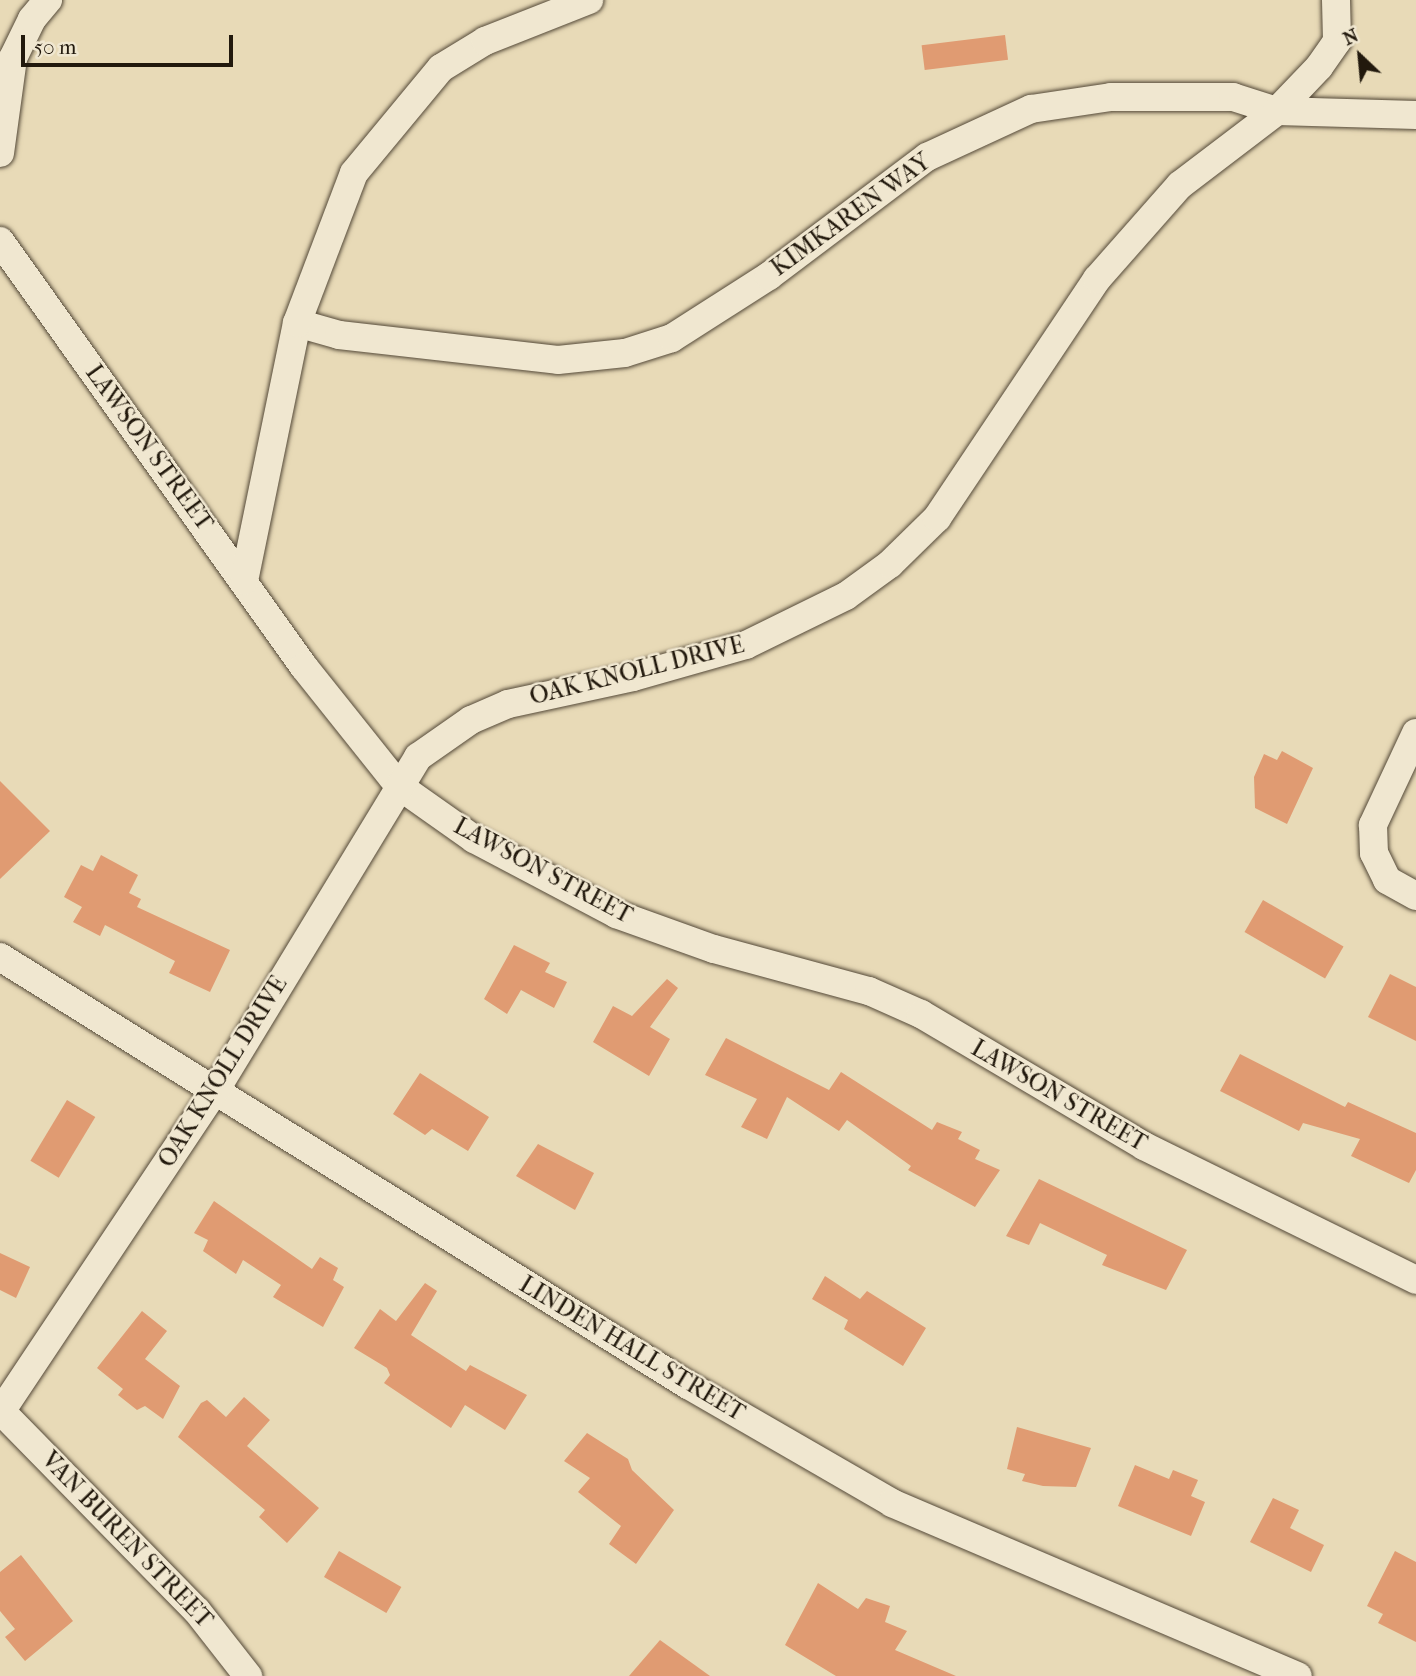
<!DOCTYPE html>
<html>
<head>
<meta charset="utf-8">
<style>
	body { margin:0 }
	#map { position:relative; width:1416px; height:1676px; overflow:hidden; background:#e8dab7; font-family:"IM FELL French Canon",serif }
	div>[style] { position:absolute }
	.building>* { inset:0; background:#e09b72; transform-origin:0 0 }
	.roads { filter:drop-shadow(0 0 2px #544938) drop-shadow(0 0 2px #544938) }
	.minor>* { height:28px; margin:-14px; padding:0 14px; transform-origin:14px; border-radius:14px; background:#f0e7d0 }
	span { translate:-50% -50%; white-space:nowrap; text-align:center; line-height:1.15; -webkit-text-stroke:5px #f0e7d0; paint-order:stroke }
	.street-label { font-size:24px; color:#22190d }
	.north { position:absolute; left:1325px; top:21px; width:70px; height:70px; -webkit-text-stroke:5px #f0e7d0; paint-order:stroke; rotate:334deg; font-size:19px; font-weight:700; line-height:28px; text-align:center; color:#22190d }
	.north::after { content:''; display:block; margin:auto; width:24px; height:32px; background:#22190d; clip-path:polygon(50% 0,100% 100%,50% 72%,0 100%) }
	.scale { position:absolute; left:21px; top:35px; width:212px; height:32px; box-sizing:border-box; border:4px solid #22190d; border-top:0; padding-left:9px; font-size:21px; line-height:24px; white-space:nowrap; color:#22190d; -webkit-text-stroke:5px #f0e7d0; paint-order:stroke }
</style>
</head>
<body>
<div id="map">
	<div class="building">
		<div style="left:1005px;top:35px;width:25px;height:84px;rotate:83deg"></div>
		<div style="clip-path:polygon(1282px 751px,1313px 768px,1287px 824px,1255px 808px,1254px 777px,1264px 754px,1277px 760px)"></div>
		<div style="clip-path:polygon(0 781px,50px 831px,0 879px)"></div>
		<div style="clip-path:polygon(101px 855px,138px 875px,129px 893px,141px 899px,137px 907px,230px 950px,210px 992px,169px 973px,175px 961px,105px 925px,100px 936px,73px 922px,82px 907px,64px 897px,81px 865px,93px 871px)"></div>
		<div style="left:1263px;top:900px;width:93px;height:37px;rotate:30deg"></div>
		<div style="clip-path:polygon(514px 945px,550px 963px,545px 972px,567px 982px,554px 1008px,521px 990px,507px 1014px,484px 999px)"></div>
		<div style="clip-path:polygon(1390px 974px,1416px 987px,1416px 1041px,1368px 1017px)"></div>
		<div style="clip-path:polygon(667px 979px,678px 988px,650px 1027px,670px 1039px,649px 1076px,593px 1042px,613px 1006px,632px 1016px)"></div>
		<div style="clip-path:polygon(726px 1038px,829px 1090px,841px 1072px,932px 1130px,937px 1122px,962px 1132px,958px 1139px,980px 1150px,975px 1159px,1000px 1170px,975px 1207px,908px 1170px,911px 1166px,847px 1120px,839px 1131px,787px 1097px,767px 1139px,741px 1127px,757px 1099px,705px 1075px)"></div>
		<div style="clip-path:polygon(1240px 1054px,1345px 1107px,1348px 1102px,1416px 1133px,1416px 1170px,1409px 1183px,1351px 1156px,1360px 1139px,1303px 1123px,1299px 1131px,1220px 1091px)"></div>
		<div style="clip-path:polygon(420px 1073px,489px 1117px,468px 1151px,432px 1129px,425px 1135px,393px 1114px)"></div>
		<div style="left:67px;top:1100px;width:33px;height:71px;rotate:31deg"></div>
		<div style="clip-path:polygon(538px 1144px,594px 1173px,575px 1210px,516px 1176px)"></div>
		<div style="clip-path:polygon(1039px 1179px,1187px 1250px,1166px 1290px,1102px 1265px,1107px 1255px,1040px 1223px,1029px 1245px,1006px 1236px)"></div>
		<div style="clip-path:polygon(214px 1201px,312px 1269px,320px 1257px,338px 1268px,333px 1280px,344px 1287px,323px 1327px,273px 1297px,281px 1285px,243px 1260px,236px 1274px,203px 1251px,208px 1240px,194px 1233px)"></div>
		<div style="clip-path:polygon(0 1253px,30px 1267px,16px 1298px,0 1290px)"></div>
		<div style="clip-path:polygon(825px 1276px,860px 1299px,867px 1291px,926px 1328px,903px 1366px,844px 1329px,848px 1320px,812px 1299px)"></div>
		<div style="clip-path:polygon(425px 1283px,437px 1291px,411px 1335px,466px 1371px,470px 1365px,527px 1395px,505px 1430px,465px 1405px,451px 1428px,384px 1383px,390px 1375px,387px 1368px,354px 1348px,380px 1309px,396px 1321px)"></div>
		<div style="clip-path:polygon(142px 1311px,167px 1331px,145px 1359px,180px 1386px,163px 1419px,145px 1406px,137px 1410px,118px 1395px,123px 1389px,97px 1368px)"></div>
		<div style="clip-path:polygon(244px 1397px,270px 1420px,247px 1446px,319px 1508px,287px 1543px,259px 1517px,265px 1510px,178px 1437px,201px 1403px,207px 1400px,226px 1417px)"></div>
		<div style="clip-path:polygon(1017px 1427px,1091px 1448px,1076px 1487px,1043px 1486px,1022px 1481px,1025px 1474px,1007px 1469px)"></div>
		<div style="clip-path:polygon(587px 1433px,628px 1459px,632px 1470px,674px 1510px,636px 1564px,609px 1544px,621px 1526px,578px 1492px,590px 1478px,564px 1461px)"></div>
		<div style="clip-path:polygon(1135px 1465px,1169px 1479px,1173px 1470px,1198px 1480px,1191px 1496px,1205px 1502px,1191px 1536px,1118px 1506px)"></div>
		<div style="clip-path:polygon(1273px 1498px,1299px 1510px,1290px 1528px,1324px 1545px,1311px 1572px,1250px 1542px)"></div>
		<div style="left:339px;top:1551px;width:72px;height:30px;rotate:30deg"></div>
		<div style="clip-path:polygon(1395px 1551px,1416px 1562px,1416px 1642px,1378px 1623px,1383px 1614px,1367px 1606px)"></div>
		<div style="clip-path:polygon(21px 1555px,73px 1621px,25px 1661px,5px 1637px,15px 1629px,0 1611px,0 1572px)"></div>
		<div style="clip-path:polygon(818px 1583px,858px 1609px,866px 1598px,890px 1606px,885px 1622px,907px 1631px,895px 1650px,956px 1676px,836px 1676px,785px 1645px)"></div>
		<div style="clip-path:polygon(660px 1640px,710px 1676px,629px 1676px)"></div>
	</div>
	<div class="roads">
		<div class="minor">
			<div style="left:0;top:153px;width:96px;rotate:-82.2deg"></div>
			<div style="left:13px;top:58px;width:43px;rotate:-64deg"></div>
			<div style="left:32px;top:19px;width:25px;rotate:-50deg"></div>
			<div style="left:0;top:241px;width:523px;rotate:54.49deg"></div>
			<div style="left:304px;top:667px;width:152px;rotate:51.4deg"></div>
			<div style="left:399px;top:786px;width:92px;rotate:35.2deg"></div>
			<div style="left:474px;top:839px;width:161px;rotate:27.8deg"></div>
			<div style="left:616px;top:914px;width:104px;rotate:19.7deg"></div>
			<div style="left:714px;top:949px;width:161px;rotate:15.2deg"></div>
			<div style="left:869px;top:991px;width:57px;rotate:23.9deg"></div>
			<div style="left:921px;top:1014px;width:259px;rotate:30.6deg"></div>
			<div style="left:1144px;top:1146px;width:303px;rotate:26.2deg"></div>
			<div style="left:297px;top:323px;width:44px;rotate:15.9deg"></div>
			<div style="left:339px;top:335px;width:220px;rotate:6.5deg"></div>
			<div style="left:558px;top:360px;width:67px;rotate:-6deg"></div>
			<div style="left:625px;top:353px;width:49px;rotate:-17.7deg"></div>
			<div style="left:672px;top:338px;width:115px;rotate:-32.6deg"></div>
			<div style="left:769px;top:276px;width:198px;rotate:-37deg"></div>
			<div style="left:927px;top:157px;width:115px;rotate:-24.8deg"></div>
			<div style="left:1031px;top:109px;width:81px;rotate:-8.5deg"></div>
			<div style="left:1111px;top:97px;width:122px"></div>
			<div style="left:1233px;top:97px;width:46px;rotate:17.7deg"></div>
			<div style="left:1277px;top:111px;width:139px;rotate:1.6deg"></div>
			<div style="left:244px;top:581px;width:263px;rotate:-78.4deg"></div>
			<div style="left:297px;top:323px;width:160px;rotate:-69.2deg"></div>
			<div style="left:354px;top:173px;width:136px;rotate:-50.4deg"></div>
			<div style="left:441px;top:68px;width:52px;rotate:-31.5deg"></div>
			<div style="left:485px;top:41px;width:112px;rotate:-21.5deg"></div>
			<div style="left:1416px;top:733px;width:102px;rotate:115.1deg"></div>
			<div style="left:1373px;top:825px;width:28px;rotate:88deg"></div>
			<div style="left:1374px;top:853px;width:30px;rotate:64deg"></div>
			<div style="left:1387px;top:880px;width:33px;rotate:29deg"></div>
			<div style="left:0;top:957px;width:810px;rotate:31.89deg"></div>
			<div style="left:688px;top:1385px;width:236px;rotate:30deg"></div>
			<div style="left:892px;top:1503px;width:441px;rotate:23.1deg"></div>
			<div style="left:0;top:1410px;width:281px;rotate:45.6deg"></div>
			<div style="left:197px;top:1611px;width:83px;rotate:51.9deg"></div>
			<div style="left:2px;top:1410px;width:384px;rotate:-56.3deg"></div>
			<div style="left:215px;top:1091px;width:391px;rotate:-58.7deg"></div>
			<div style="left:418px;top:757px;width:65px;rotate:-34.9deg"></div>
			<div style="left:471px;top:720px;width:40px;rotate:-23.4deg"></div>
			<div style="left:508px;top:704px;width:128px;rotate:-12.2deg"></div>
			<div style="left:633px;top:677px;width:117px;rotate:-15.8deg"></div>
			<div style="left:746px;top:645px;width:111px;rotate:-26.1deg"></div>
			<div style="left:846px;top:596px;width:54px;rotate:-36deg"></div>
			<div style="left:890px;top:564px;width:66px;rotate:-44.4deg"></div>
			<div style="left:937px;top:518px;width:288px;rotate:-56.2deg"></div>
			<div style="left:1097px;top:279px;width:125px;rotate:-48.6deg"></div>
			<div style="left:1180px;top:185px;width:122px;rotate:-37.3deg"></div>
			<div style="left:1277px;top:111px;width:61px;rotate:-46.3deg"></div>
			<div style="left:1319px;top:67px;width:32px;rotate:-55deg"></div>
			<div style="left:1337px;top:41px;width:41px;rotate:-91.4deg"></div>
		</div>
	</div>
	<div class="street-label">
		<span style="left:851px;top:215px;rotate:-36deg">KIMKAREN WAY</span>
		<span style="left:149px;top:448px;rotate:54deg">LAWSON STREET</span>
		<span style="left:637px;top:671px;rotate:-14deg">OAK KNOLL DRIVE</span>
		<span style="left:543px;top:871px;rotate:28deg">LAWSON STREET</span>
		<span style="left:223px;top:1072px;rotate:-58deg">OAK KNOLL DRIVE</span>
		<span style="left:1059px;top:1096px;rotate:30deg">LAWSON STREET</span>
		<span style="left:632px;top:1349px;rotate:31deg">LINDEN HALL STREET</span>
		<span style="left:127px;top:1540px;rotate:46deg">VAN BUREN STREET</span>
	</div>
	<div class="north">N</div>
	<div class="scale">50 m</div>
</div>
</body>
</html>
